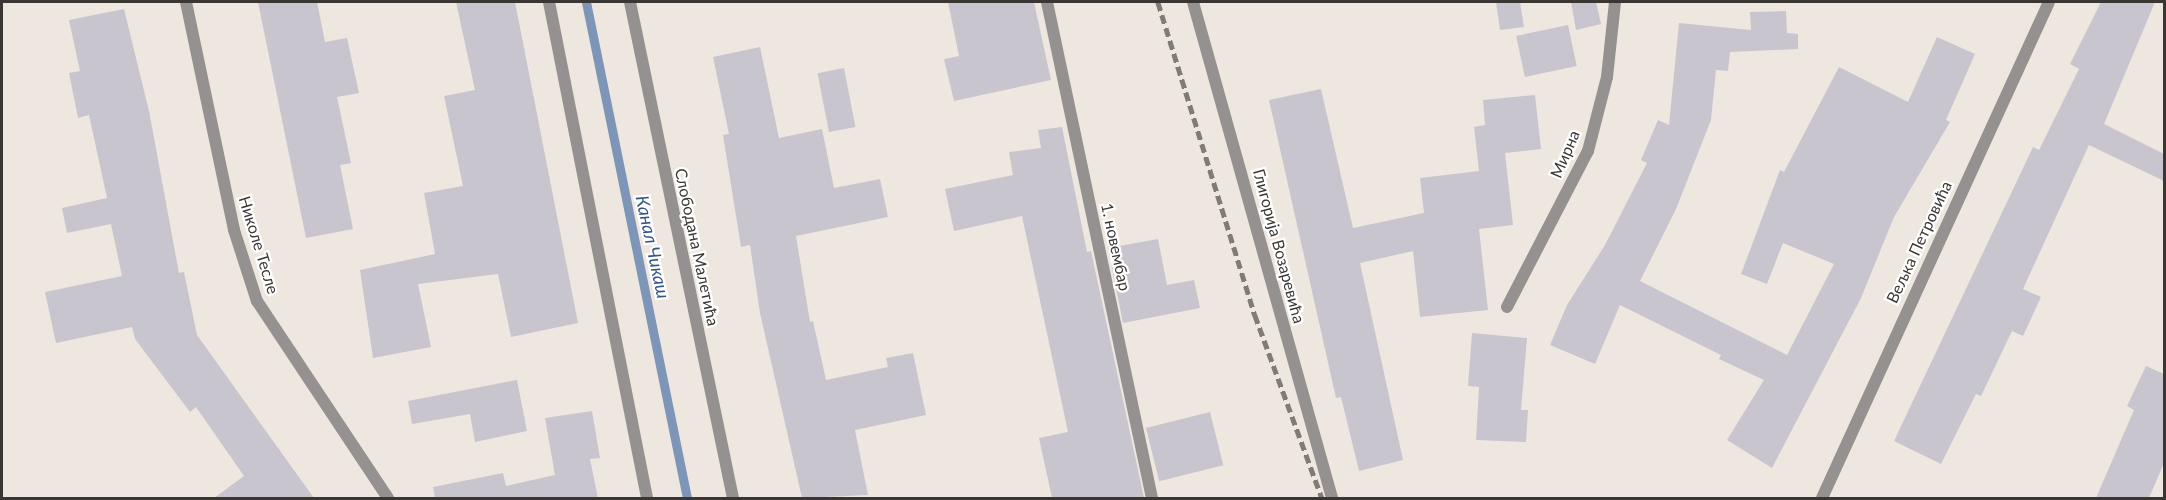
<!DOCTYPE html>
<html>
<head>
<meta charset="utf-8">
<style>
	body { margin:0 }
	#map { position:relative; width:2166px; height:500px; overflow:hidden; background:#eee7df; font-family:Lato,sans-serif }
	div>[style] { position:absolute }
	.stream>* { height:9px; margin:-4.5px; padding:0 4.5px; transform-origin:4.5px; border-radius:4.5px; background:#7d95b6 }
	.building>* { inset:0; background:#c9c5ce; transform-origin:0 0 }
	.minor>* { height:12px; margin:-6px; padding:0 6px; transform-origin:6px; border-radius:6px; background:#969191 }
	.rail>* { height:4.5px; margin-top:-2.25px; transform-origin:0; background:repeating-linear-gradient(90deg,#7f7b76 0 9px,transparent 0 13.5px) }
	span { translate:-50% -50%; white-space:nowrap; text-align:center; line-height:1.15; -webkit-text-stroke:4.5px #fff; paint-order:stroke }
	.street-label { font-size:16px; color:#393633 }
	.water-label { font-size:18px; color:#345685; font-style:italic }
	.frame { position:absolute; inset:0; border:3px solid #393633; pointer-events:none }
</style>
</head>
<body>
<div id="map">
	<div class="stream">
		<div style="left:586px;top:2px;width:506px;rotate:78.49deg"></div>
	</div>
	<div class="building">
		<div style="clip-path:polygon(258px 2px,317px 2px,325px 42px,347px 38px,359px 93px,337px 97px,351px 163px,340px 165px,353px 229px,306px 238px)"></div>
		<div style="clip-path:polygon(456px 2px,515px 2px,578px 323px,511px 337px,498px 274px,418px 284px,431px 347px,373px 358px,360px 270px,435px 254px,424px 193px,463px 186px,444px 96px,475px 90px)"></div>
		<div style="clip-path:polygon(948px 2px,1034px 2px,1051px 80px,954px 101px,944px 59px,959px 56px)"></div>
		<div style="clip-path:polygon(1496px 2px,1520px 2px,1524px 27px,1500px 30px)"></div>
		<div style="clip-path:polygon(1571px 2px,1596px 2px,1601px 24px,1576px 30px)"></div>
		<div style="clip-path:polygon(2101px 2px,2155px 2px,2104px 124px,2164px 154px,2164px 181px,2089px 145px,2023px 289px,2041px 297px,2023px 336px,2012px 331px,1981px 396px,1976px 394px,1941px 464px,1894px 441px,2033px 147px,2039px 150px,2079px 69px,2070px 64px)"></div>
		<div style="clip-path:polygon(124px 9px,149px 111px,179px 273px,184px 272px,197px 335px,314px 498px,214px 498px,244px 476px,196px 407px,190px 412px,135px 339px,132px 327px,56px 343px,45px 292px,122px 276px,111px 224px,67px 233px,62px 208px,107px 198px,89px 115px,78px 118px,69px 73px,80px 71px,69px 20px)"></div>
		<div style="clip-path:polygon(1786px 11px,1787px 33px,1798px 34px,1798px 49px,1730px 52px,1728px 71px,1716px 70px,1711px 120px,1676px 209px,1640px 281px,1787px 355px,1834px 264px,1783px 243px,1767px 284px,1741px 274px,1780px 170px,1784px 172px,1839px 67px,1908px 102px,1937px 37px,1975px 54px,1946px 120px,1950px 122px,1894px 217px,1861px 298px,1772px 468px,1727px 440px,1764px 380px,1719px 359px,1721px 355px,1620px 305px,1595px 364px,1550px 345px,1567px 305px,1605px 245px,1647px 163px,1641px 160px,1658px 120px,1669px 125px,1679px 23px,1751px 30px,1750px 12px)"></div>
		<div style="left:1568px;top:25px;width:42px;height:53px;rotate:78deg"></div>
		<div style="clip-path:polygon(760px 47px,779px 138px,822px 129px,834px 188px,880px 179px,888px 217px,796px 236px,810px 322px,813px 321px,826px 380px,888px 367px,886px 358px,913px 353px,926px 415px,855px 430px,868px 495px,802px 498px,760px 313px,750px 245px,741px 247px,723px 135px,729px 134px,713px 57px)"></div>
		<div style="left:844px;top:68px;width:60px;height:27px;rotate:79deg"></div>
		<div style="clip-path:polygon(1321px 89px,1353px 228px,1424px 213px,1420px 178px,1479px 171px,1474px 127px,1485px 125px,1483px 100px,1535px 95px,1541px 149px,1505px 153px,1513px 225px,1479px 229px,1488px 310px,1420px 317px,1413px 251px,1360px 263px,1403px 460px,1359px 471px,1341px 397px,1336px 398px,1269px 100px)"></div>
		<div style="clip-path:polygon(1062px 127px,1087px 252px,1091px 251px,1144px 498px,1052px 498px,1039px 438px,1068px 432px,1022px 216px,954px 231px,945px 189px,1013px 175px,1009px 152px,1041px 148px,1038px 130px)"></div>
		<div style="clip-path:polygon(1158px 239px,1167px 285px,1194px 280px,1200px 308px,1123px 323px,1108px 248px)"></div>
		<div style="clip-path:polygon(1472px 333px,1527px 338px,1521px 410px,1528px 410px,1526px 442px,1476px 440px,1479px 387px,1468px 386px)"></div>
		<div style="clip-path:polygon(2146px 366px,2164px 374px,2164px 463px,2149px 498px,2096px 498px,2134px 410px,2127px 406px)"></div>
		<div style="clip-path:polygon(517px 380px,527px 431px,475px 442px,470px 414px,412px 424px,408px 401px)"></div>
		<div style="clip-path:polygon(592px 411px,600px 458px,590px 459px,598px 498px,435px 498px,433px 487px,503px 473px,506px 486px,555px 475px,545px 418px)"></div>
		<div style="left:1210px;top:412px;width:55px;height:66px;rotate:76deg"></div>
	</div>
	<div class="minor">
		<div style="left:186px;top:2px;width:233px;rotate:78.1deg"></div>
		<div style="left:234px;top:230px;width:75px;rotate:72.1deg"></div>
		<div style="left:257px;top:301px;width:237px;rotate:56.4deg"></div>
		<div style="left:549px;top:2px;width:506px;rotate:78.82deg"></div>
		<div style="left:630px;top:2px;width:507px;rotate:78.27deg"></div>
		<div style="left:1047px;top:2px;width:507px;rotate:78.05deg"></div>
		<div style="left:1193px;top:2px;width:515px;rotate:74.34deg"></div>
		<div style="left:1507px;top:307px;width:176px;rotate:-62.6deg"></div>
		<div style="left:1588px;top:151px;width:76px;rotate:-75.6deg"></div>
		<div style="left:1607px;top:77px;width:75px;rotate:-83.9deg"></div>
		<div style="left:1822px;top:498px;width:545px;rotate:-65.41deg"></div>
	</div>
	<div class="rail">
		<div style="left:1158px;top:2px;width:328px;rotate:72.8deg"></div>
		<div style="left:1255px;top:315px;width:195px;rotate:69.9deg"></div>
	</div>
	<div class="street-label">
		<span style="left:1565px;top:154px;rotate:-67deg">Мирна</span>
		<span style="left:1919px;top:242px;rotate:-65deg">Вељка Петровића</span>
		<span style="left:259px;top:245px;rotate:73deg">Николе Тесле</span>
		<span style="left:1279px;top:246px;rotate:75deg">Глигорија Возаревића</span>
		<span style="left:697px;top:247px;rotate:78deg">Слободана Малетића</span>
		<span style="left:1116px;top:247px;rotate:78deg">1. новембар</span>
	</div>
	<div class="water-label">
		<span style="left:653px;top:247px;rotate:78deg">Канал Чикаш</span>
	</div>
	<div class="frame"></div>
</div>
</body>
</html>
